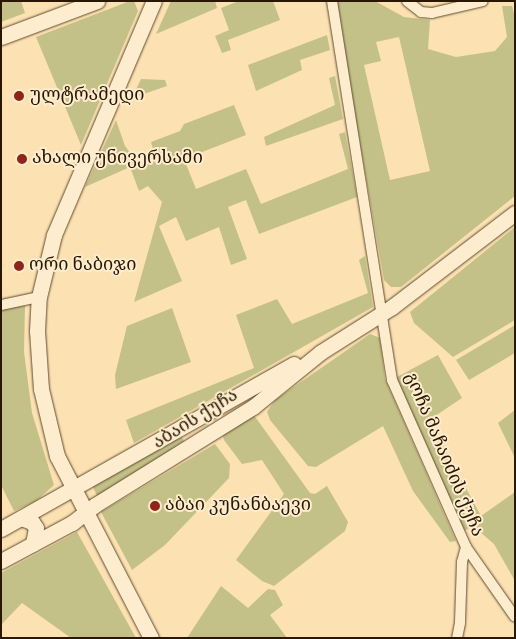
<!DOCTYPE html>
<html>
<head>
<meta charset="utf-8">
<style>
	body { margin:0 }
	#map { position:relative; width:516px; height:639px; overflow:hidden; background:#fce1b2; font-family:"Sorts Mill Goudy","Noto Serif Georgian",serif }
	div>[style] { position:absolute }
	.green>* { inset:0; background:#c4c188 }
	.roads { filter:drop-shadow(0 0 1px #5e4a2d) drop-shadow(0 0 1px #5e4a2d) }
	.street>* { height:10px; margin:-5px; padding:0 5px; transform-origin:5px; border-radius:5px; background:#fdeccd }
	.secondary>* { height:15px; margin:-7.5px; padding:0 7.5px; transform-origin:7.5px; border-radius:7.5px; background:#fdeccd }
	.dots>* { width:14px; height:14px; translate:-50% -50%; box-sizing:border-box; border:2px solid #fdeccd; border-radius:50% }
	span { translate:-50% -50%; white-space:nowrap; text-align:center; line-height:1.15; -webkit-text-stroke:4px #fdeccd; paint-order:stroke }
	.poi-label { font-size:18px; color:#2a1701 }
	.left { translate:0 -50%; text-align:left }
	.street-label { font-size:18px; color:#2a1701 }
	.frame { position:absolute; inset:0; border:2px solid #2a1701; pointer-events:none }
</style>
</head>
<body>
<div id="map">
	<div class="green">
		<div style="clip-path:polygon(1px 1px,21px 1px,25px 13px,1px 22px)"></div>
		<div style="clip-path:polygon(130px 1px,134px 1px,138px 11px,81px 145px,36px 37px)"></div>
		<div style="clip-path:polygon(171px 1px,215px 1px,217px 8px,156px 34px)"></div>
		<div style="clip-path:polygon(239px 1px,273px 1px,280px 20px,228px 40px,231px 50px,222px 53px,215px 36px,229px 30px,221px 8px)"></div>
		<div style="clip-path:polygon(evenodd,335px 1px,375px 1px,404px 17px,430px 20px,428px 49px,456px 57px,495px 51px,507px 37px,502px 6px,512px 6px,515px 18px,515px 196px,401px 287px,391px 287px,384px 280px,335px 1px,399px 37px,430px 171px,390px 180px,364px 65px,381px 61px,376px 42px,399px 37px)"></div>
		<div style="clip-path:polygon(327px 35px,330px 50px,300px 60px,302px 70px,256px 91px,248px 65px)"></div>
		<div style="clip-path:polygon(335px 76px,343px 119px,266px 146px,264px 137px,335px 105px,329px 78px)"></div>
		<div style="clip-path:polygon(141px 79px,165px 80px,167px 86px,132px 98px)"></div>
		<div style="clip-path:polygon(234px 105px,246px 135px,184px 159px,196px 189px,246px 169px,261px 204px,348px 169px,339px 134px,345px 132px,357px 197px,259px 234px,246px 200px,228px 207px,247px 259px,231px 265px,219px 227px,186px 241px,176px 217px,159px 226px,182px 281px,134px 302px,162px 202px,148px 186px,139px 191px,130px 167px,85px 187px,116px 120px,125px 146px,140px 166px,156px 159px,151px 142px,180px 131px,184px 124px)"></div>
		<div style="clip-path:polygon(515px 227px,515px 320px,453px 357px,414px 323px,410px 312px)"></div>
		<div style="clip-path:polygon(365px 256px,373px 307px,134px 443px,126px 420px,254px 368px,236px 315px,277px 299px,292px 324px,368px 293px,359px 260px)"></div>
		<div style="clip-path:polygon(20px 304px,25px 306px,24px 352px,32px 413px,54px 485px,36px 501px,14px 511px,1px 485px,1px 310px)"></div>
		<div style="clip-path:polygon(172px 308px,191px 362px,116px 389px,115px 375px,127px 326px)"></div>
		<div style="clip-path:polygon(515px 325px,515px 353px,469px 380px,456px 360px)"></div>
		<div style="clip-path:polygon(370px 334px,380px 338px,385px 379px,456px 541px,450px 542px,413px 491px,383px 426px,316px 467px,308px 466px,270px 420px,267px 412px,275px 400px)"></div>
		<div style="clip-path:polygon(438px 355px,462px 398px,438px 414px,431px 423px,481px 516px,515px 492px,515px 581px,494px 544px,473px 526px,464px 531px,397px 380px,397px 377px)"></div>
		<div style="clip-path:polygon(515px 410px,515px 458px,498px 423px)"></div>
		<div style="clip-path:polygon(251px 411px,310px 493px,315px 494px,327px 486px,348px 522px,345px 531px,274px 586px,262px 581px,236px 560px,284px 494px,262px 460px,242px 464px,224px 440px,222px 432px)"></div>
		<div style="clip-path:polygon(181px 436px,184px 441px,98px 498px,92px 485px)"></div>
		<div style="clip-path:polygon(215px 444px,230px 464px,229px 478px,165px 545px,132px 570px,101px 512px)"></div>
		<div style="clip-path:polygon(77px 532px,136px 638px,71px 638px,22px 603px,1px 625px,1px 573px)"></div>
		<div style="clip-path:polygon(221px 586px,248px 608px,268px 589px,275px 590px,283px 605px,270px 615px,287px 638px,187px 638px)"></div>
	</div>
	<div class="roads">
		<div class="street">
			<div style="left:332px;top:1px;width:384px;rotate:81deg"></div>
			<div style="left:392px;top:380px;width:183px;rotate:66.1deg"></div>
			<div style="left:466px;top:547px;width:16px;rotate:105deg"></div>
			<div style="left:462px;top:562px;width:61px;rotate:91.9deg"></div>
			<div style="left:460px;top:623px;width:15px;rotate:101deg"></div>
			<div style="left:407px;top:1px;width:18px;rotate:38deg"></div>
			<div style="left:421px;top:12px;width:11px;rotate:5deg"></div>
			<div style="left:432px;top:13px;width:52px;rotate:-13.2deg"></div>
			<div style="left:1px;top:305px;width:39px;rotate:-12deg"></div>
			<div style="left:466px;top:547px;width:85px;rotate:55deg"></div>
		</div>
		<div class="secondary">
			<div style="left:1px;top:37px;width:103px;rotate:-20.6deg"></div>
			<div style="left:21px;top:518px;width:12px;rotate:20deg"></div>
			<div style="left:32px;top:522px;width:7px;rotate:56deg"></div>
			<div style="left:36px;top:528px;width:16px;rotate:101deg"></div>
			<div style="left:1px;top:529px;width:336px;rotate:-29.4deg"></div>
			<div style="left:1px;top:561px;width:81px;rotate:-28.2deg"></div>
			<div style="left:72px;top:523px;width:29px;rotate:-38deg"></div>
			<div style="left:95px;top:505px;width:186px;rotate:-31.8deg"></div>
			<div style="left:253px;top:407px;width:87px;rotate:-39deg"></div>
			<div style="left:321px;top:352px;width:84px;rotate:-32.4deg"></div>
			<div style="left:392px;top:307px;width:155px;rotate:-37.4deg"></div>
			<div style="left:151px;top:638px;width:205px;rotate:-117.3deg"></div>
			<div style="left:57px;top:456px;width:69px;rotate:-103.4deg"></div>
			<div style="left:41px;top:389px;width:58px;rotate:-93.9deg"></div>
			<div style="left:37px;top:331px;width:34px;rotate:-87deg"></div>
			<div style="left:39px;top:297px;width:64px;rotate:-76.4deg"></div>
			<div style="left:54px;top:235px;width:254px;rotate:-66.9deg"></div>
		</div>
	</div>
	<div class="dots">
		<div style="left:19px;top:96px;background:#8f2418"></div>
		<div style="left:22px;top:159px;background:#8f2418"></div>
		<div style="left:19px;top:266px;background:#8f2418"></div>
		<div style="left:155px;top:506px;background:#8f2418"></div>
	</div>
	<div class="poi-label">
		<span class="left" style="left:30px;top:96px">ულტრამედი</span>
		<span class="left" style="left:32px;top:159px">ახალი უნივერსამი</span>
		<span class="left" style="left:29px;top:266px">ორი ნაბიჯი</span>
		<span class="left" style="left:165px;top:506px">აბაი კუნანბაევი</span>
	</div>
	<div class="street-label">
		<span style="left:196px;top:420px;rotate:-32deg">აბაის ქუჩა</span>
		<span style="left:443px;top:455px;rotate:67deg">გოჩა მაჩაიძის ქუჩა</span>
	</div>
	<div class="frame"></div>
</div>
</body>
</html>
